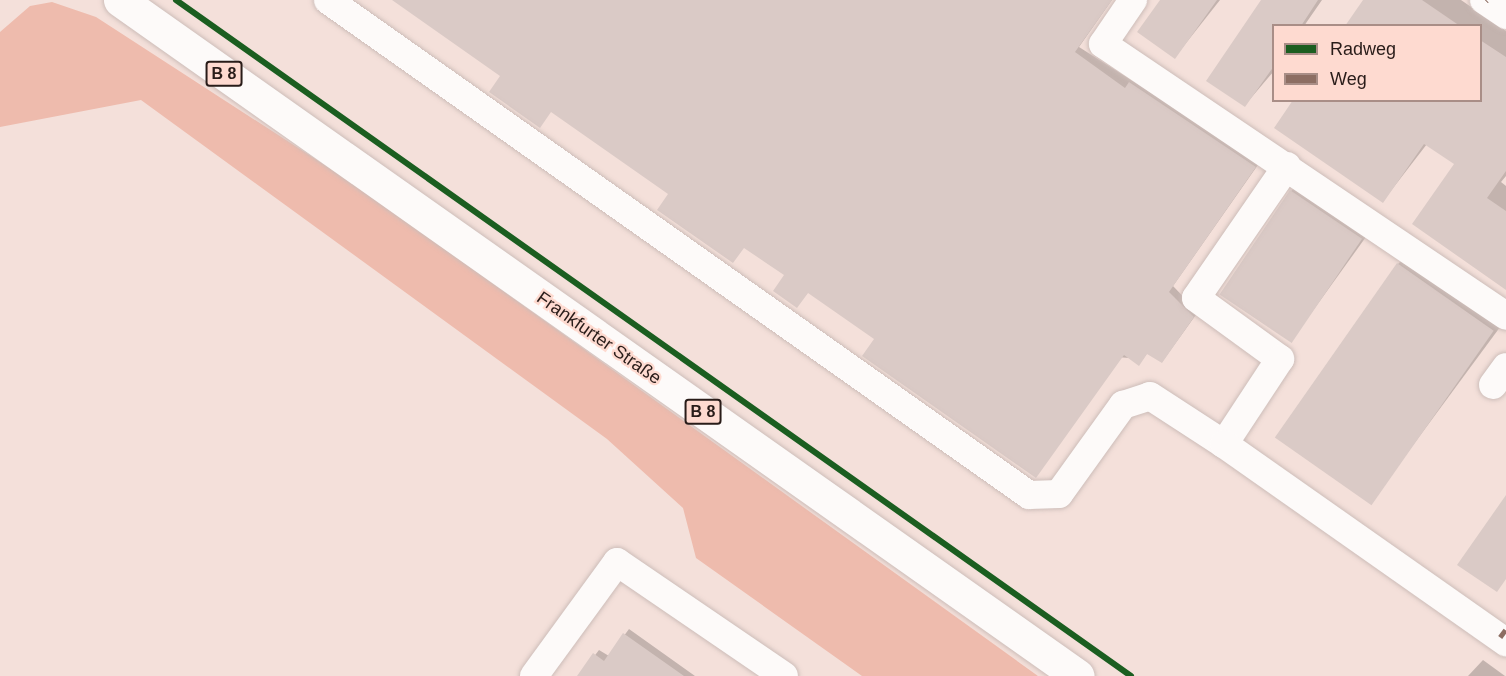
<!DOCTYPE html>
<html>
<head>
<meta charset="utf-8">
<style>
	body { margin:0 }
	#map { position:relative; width:1506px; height:676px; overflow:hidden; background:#f4e0da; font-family:Arial,sans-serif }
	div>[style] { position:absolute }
	.green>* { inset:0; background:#eebbad }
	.shadow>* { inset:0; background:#0003 }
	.building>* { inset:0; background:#dacac6; transform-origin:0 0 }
	.roads { filter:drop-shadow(0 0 2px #cdbdb9) drop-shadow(0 0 2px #cdbdb9) }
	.minor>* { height:28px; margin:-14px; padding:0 14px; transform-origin:14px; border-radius:14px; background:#fdfaf9 }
	.major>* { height:33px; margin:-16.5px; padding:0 16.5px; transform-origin:16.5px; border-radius:16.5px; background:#fdfaf9 }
	.quiet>* { height:4.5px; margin-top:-2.25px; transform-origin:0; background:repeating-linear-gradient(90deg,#8d6e63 0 9px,transparent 0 13.5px) }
	.cycleway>* { height:6px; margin:-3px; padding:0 3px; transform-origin:3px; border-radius:3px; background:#1b5e20 }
	span { translate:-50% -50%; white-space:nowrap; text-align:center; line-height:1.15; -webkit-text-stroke:4.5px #fedad0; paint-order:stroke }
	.shield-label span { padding:2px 4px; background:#fedad0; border:2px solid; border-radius:4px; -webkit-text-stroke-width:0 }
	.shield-label { font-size:16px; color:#291c19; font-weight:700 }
	.street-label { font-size:18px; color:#291c19 }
	.legend { position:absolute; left:1272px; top:24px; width:210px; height:78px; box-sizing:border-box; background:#fedad0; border:2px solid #a98e87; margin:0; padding:8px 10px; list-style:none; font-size:18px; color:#291c19 }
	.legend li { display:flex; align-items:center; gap:12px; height:30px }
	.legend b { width:30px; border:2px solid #a98e87 }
</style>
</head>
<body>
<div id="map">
	<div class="green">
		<div style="clip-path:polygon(52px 2px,96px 17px,360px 188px,1038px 676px,862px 676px,696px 558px,683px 508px,607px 439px,141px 100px,0 127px,0 32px,30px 6px)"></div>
	</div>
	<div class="shadow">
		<div style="clip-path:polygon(394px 0,1112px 0,1079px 47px,1260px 162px,1173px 286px,1198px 312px,1162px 362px,1148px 352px,1143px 359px,877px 339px,809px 291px,797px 306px,786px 275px)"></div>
		<div style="clip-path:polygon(1162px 0,1220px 0,1175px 57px)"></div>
		<div style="clip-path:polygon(1263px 0,1322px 0,1304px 26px,1274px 26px,1274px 71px,1245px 105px)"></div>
		<div style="clip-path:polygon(1364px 0,1461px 0,1506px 31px,1506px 176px,1501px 182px,1506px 186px,1506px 288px,1456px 164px,1427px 144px,1383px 201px,1276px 127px,1480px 100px,1480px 26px,1347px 26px)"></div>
		<div style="clip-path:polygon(1307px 176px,1376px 223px,1291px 341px,1291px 191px)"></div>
		<div style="clip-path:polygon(1418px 245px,1506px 319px,1371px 502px,1398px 264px)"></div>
		<div style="clip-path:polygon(629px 629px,695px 676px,579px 676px,599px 650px,609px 656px)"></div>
		<div style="clip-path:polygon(1483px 660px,1505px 676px,1468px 676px)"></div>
	</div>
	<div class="building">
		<div style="clip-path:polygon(392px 0,1112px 0,1075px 52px,1125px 88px,1129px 82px,1256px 167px,1169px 292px,1194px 317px,1162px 363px,1147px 354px,1139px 366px,1124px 355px,1036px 478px,862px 356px,874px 339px,808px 293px,797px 308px,773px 291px,784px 275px,744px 248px,733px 263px,657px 210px,668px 194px,551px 112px,540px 128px,489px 92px,500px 76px)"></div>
		<div style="clip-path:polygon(1160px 0,1217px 0,1175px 59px,1137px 32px)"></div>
		<div style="clip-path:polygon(1261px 0,1318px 0,1301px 26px,1274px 26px,1274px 66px,1245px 107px,1206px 81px)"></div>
		<div style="clip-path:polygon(1363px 0,1422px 0,1460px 26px,1345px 26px)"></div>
		<div style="clip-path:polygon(1480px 40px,1506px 57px,1506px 171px,1487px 198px,1506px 211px,1506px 290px,1412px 224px,1454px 164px,1424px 144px,1383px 203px,1274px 128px,1293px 100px,1480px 100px)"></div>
		<div style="left:1290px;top:190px;width:87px;height:126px;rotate:34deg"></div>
		<div style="left:1397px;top:263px;width:118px;height:213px;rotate:35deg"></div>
		<div style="clip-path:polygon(1506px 495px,1506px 579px,1497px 592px,1457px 565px)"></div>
		<div style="clip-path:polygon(623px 633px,684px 676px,577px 676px,593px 653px,604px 661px)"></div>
	</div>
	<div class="roads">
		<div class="minor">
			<div style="left:328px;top:0;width:858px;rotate:35.23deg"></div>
			<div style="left:1029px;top:495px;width:30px;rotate:-2deg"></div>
			<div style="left:1059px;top:494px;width:110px;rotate:-54.3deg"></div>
			<div style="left:1123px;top:405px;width:28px;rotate:-18deg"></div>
			<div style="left:1150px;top:396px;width:88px;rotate:33deg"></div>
			<div style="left:1133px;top:0;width:53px;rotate:124.3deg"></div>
			<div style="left:1103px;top:44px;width:486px;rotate:34deg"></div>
			<div style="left:1484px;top:0;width:27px;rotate:34deg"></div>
			<div style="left:1287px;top:166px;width:160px;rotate:124.6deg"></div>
			<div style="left:1196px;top:298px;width:104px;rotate:36deg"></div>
			<div style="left:1280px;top:359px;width:102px;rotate:123.4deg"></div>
			<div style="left:1224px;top:444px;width:345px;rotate:35.1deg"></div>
			<div style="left:1493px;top:385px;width:22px;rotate:-54deg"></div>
			<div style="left:534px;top:676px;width:141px;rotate:-53.9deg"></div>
			<div style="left:617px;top:562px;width:202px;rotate:34.3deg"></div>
		</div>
		<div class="major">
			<div style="left:120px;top:0;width:1172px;rotate:35.21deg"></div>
		</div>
	</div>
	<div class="quiet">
		<div style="left:1486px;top:1px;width:1px;rotate:-45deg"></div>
		<div style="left:1500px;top:637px;width:10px;rotate:-53deg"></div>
	</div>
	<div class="cycleway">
		<div style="left:176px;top:0;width:1170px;rotate:35.29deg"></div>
	</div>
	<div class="shield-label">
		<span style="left:224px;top:74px">B 8</span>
		<span style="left:703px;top:412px">B 8</span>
	</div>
	<div class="street-label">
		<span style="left:599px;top:338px;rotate:35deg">Frankfurter Straße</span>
	</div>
	<ul class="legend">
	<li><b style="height:8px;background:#1b5e20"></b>Radweg</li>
	<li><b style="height:8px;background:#8d6e63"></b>Weg</li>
	</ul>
</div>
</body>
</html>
